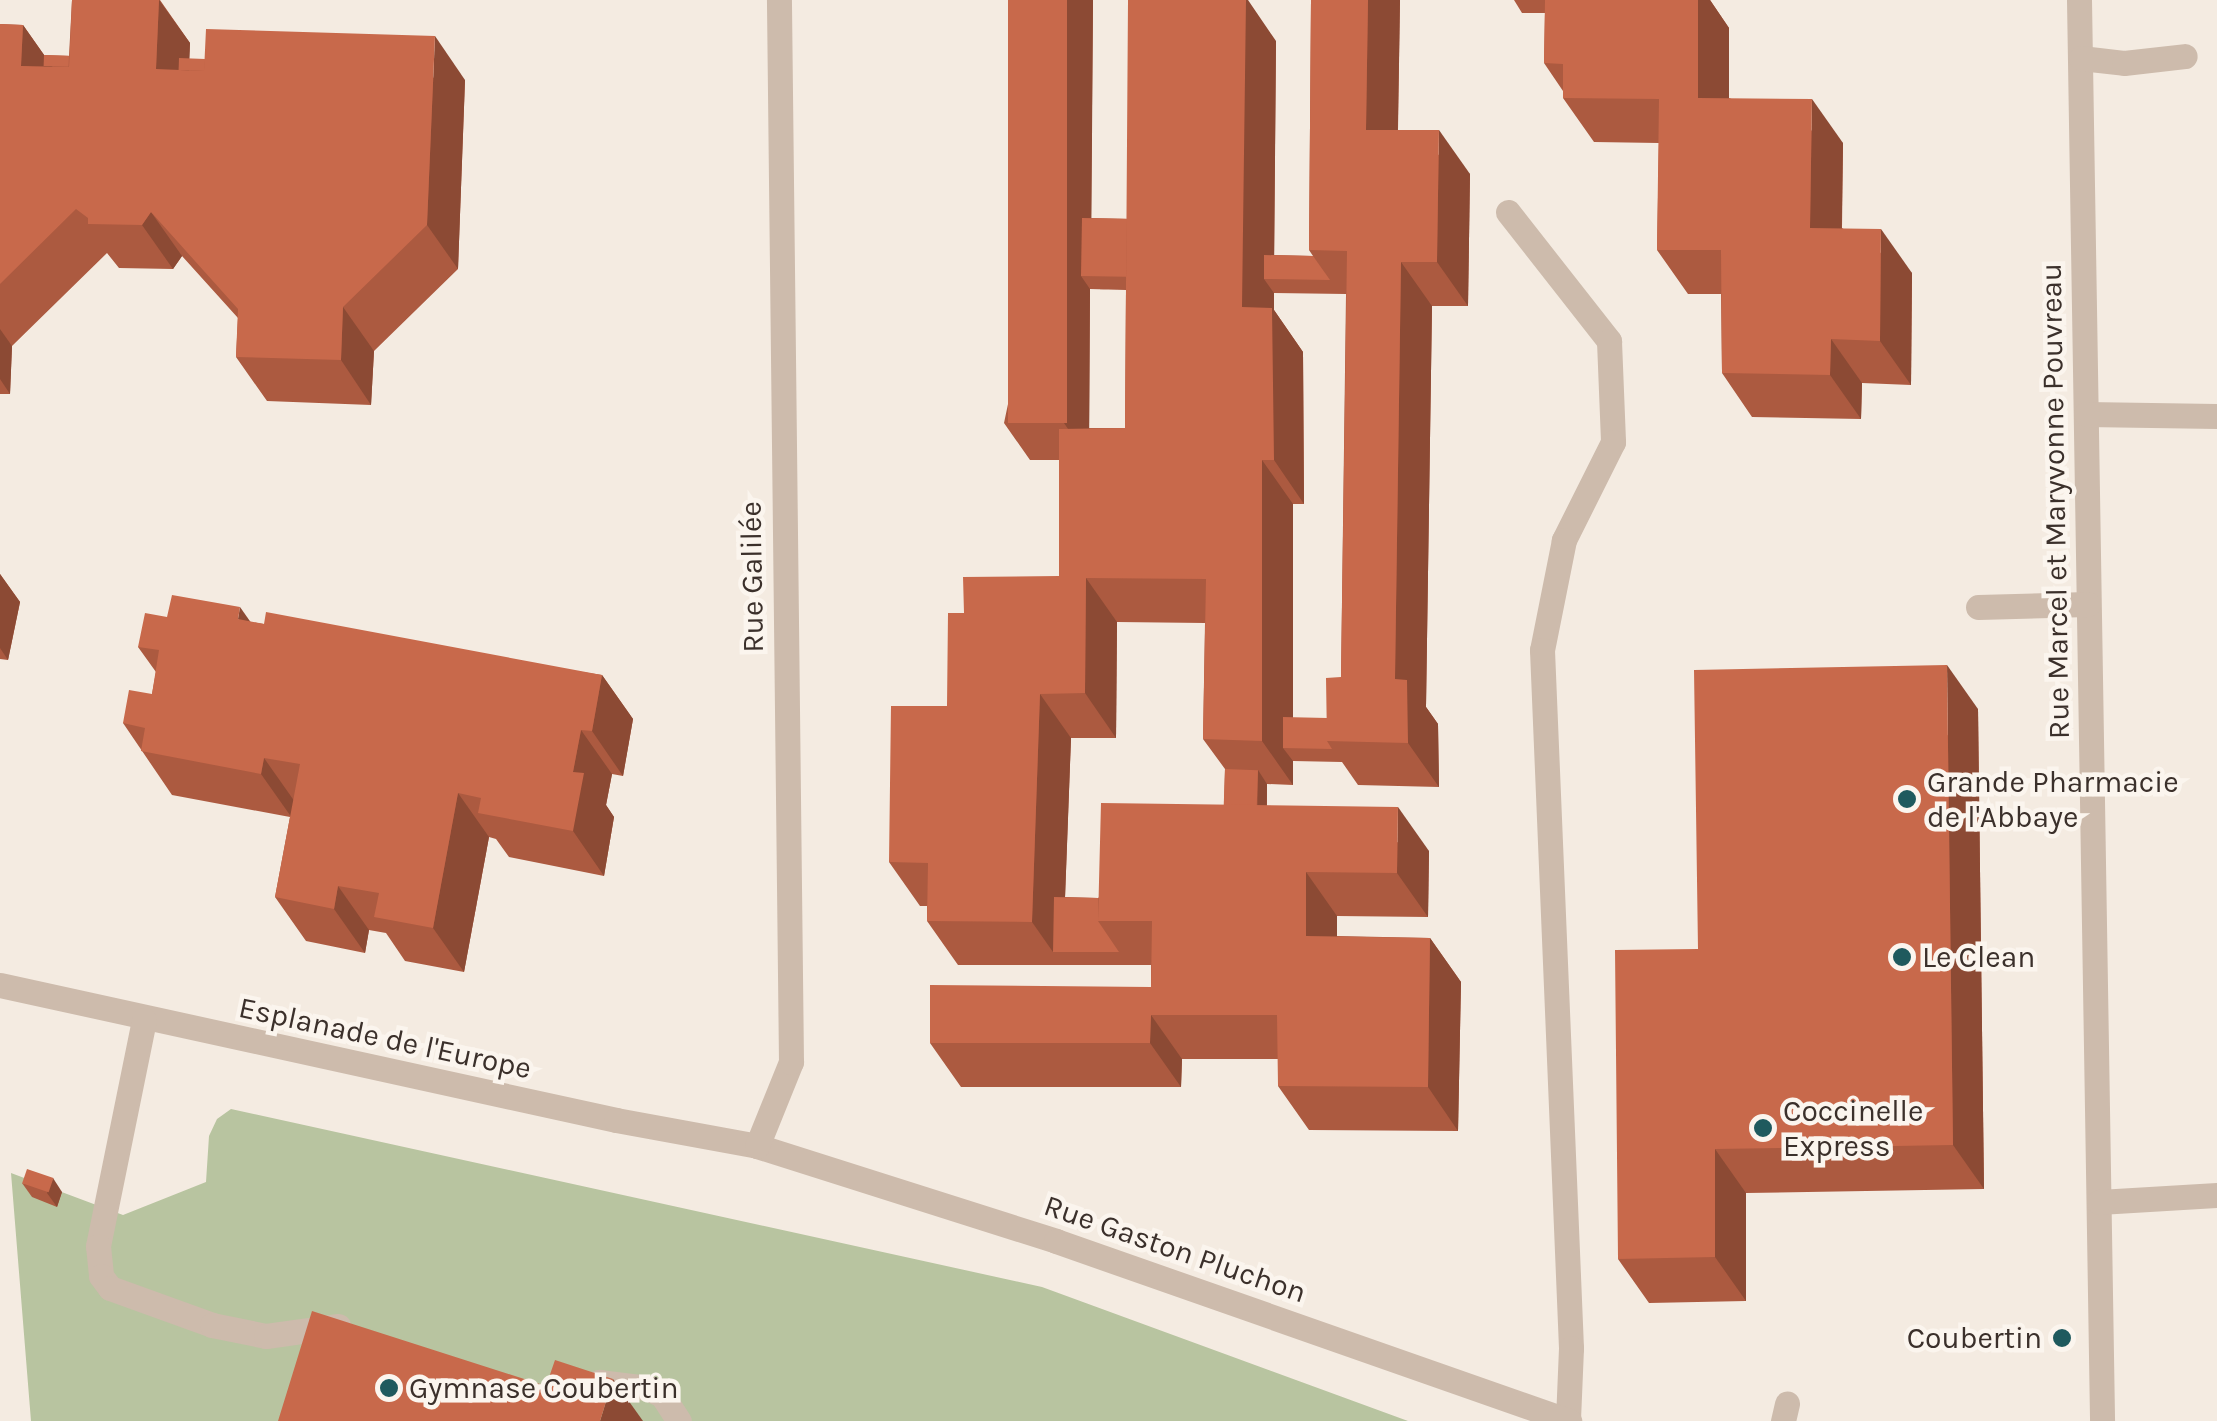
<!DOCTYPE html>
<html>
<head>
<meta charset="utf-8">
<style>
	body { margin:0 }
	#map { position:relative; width:2217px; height:1421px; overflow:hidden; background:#f4ebe1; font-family:Karla,sans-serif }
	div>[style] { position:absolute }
	.green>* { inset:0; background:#b8c4a0 }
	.minor>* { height:25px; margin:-12.5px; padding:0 12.5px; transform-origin:12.5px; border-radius:12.5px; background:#cdbbac }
	.wall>* { inset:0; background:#ac5a40 }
	.shaded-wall>* { inset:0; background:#8c4a34 }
	.building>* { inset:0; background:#c8694b; transform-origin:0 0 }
	.dots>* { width:28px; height:28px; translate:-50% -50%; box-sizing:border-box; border:5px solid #fbf5ee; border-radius:50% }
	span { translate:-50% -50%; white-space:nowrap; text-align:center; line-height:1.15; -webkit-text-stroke:9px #fbf5ee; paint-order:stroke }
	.street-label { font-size:30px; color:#3b302b }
	.poi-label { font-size:30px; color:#3b302b }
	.left { translate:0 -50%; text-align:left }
	.right { translate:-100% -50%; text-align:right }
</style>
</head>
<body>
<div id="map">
	<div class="green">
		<div style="clip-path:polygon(231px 1109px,1042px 1287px,1408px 1421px,31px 1421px,11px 1173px,123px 1215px,206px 1182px,209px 1136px,217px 1119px)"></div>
	</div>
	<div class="minor">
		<div style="left:2079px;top:0;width:1421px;rotate:89.07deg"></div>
		<div style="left:2081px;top:58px;width:43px;rotate:6.6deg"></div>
		<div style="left:2124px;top:63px;width:61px;rotate:-6.5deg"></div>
		<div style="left:1508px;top:212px;width:164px;rotate:51.9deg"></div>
		<div style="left:1609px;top:341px;width:101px;rotate:87.7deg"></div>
		<div style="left:1613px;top:442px;width:110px;rotate:116.6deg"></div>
		<div style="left:1564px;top:540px;width:112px;rotate:101.3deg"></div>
		<div style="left:1542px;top:650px;width:699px;rotate:87.62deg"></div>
		<div style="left:1571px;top:1348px;width:73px;rotate:92.4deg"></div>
		<div style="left:2086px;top:414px;width:131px;rotate:0.9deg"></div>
		<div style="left:1978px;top:607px;width:110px;rotate:-1.6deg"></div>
		<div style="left:0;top:985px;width:631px;rotate:12.36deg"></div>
		<div style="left:616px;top:1120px;width:143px;rotate:10.4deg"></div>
		<div style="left:757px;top:1146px;width:314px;rotate:17.6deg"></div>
		<div style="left:1056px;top:1241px;width:544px;rotate:19.33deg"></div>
		<div style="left:144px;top:1020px;width:231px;rotate:101.5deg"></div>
		<div style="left:98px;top:1246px;width:30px;rotate:84deg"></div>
		<div style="left:101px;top:1276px;width:15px;rotate:53deg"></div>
		<div style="left:110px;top:1288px;width:109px;rotate:19.9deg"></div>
		<div style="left:212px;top:1325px;width:55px;rotate:11.5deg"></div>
		<div style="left:266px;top:1336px;width:73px;rotate:-7.9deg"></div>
		<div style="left:757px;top:1146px;width:91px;rotate:-68deg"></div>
		<div style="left:791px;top:1062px;width:1062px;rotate:-90.65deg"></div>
		<div style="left:2099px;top:1202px;width:118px;rotate:-3.4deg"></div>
		<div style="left:586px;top:1386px;width:14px;rotate:-17deg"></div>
		<div style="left:599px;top:1382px;width:49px;rotate:7deg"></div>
		<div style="left:648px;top:1388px;width:16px;rotate:27deg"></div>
		<div style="left:662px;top:1395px;width:31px;rotate:57deg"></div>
		<div style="left:1783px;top:1421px;width:18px;rotate:-77deg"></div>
	</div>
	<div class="wall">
		<div style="clip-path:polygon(72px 0,160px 0,190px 43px,189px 59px,465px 80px,458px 269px,374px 351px,371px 405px,267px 401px,236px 357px,238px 318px,182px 256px,173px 269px,119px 268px,107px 253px,12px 346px,10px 394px,0 394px,0 24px,23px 25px,44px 55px,69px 56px)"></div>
		<div style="clip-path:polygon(evenodd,1093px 0,1091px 218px,1127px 219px,1276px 41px,1274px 255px,1313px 256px,1309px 250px,1311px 0,1400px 0,1398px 130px,1470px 174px,1468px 306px,1432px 306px,1426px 707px,1438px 724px,1439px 787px,1358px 785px,1342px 762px,1293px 761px,1293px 785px,1267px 784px,1267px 806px,1429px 851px,1428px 917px,1337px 916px,1337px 936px,1430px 938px,1461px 982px,1458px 1131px,1309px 1130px,1278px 1086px,1278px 1059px,1182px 1059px,1181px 1087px,961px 1087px,930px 1043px,1151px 987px,1151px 965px,958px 965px,927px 921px,927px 906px,920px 906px,889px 862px,947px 706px,964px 613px,1059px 576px,1059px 460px,1030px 460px,1004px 423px,1093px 0,1090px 289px,1126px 290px,1125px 428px,1089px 428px,1090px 289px,1093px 0,1274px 293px,1346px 294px,1341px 677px,1327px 718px,1293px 718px,1293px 504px,1304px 504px,1303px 352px,1274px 310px,1274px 293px,1093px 0,1117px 622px,1205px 623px,1203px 739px,1225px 769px,1224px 805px,1098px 898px,1065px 897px,1071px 738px,1116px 738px,1117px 622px)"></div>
		<div style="clip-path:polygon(1514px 0,1710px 0,1729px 28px,1729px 98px,1843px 143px,1842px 228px,1912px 273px,1911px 385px,1862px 383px,1861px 419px,1752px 417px,1722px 373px,1721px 294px,1688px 294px,1657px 250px,1659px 143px,1594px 142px,1563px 98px,1563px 91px,1544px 63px,1545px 13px,1522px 13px)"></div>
		<div style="clip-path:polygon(0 574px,20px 602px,8px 660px,0 659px)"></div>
		<div style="clip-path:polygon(167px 617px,250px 622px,602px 675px,633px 719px,623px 776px,612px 774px,606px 805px,614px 817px,604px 876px,509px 857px,496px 839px,489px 837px,464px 972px,405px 961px,386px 933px,369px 930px,365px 953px,306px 941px,275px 897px,290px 817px,172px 795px,123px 723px,152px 694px,156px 672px,138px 647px)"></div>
		<div style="clip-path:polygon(1978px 709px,1984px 1189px,1746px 1193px,1746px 1301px,1649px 1303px,1618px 1259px,1698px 949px)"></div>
		<div style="clip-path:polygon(22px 1183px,62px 1192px,57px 1207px,32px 1197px)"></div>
	</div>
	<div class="shaded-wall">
		<div style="clip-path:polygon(159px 0,190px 43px,188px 100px,156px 69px)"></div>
		<div style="clip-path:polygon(1067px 0,1093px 0,1091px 276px,1081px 276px,1090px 289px,1089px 460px,1064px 423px)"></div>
		<div style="clip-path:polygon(1237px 0,1248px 0,1276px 41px,1274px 279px,1264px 279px,1274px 293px,1274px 310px,1303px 352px,1304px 504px,1274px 460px,1242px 307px)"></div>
		<div style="clip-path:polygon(1368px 0,1400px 0,1397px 174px,1366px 130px)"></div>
		<div style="clip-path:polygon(1698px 0,1710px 0,1729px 28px,1729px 142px,1698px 98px)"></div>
		<div style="clip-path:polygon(23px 25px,54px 69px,21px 66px)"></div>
		<div style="clip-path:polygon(435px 36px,465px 80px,458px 269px,427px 225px)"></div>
		<div style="clip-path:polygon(1812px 99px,1843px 143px,1841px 272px,1810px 228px)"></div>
		<div style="clip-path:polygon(1439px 130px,1470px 174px,1468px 306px,1437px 262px)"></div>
		<div style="clip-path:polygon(151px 212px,182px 256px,173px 269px,142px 225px)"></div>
		<div style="clip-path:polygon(1881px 229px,1912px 273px,1911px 385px,1880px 341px)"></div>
		<div style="clip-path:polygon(1401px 262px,1432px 306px,1426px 707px,1438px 724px,1439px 787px,1408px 743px,1395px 679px)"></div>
		<div style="clip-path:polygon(343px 307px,374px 351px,371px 405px,341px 360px)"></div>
		<div style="clip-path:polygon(0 329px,12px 346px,10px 394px,0 379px)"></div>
		<div style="clip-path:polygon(1831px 339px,1862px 383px,1861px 419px,1830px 375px)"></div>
		<div style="clip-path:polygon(1262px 460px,1293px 504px,1293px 748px,1283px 748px,1293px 761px,1293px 785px,1262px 741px)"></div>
		<div style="clip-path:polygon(0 574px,20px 602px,8px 660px,0 648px)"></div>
		<div style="clip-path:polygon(1086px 578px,1117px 622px,1116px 738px,1085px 693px)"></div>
		<div style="clip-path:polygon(240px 607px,271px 651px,238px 619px)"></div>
		<div style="clip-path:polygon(1947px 665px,1978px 709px,1984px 1189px,1953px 1145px)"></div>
		<div style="clip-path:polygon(602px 675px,633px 719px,623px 776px,592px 731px)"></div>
		<div style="clip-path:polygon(1040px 694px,1071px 738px,1063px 952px,1053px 952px,1032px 922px)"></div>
		<div style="clip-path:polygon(581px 730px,612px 774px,606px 805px,614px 817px,604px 876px,573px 831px,573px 772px)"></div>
		<div style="clip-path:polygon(264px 758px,295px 802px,292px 818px,261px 774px)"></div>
		<div style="clip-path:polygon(1258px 770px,1267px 784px,1266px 849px,1257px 835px)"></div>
		<div style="clip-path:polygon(458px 793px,489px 837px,464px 972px,433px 928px)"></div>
		<div style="clip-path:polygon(1398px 807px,1429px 851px,1428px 917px,1397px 873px)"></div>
		<div style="clip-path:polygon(1306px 872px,1337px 916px,1337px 980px,1306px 936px)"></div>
		<div style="clip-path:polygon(338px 886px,369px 930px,365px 953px,334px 909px)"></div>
		<div style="clip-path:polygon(1430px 938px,1461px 982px,1458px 1131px,1428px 1087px)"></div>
		<div style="clip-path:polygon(1151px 1015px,1182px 1059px,1181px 1087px,1150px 1043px)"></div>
		<div style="clip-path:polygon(1715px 1149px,1746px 1193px,1746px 1301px,1715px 1257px)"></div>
		<div style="clip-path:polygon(53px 1178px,62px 1192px,57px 1207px,47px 1193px)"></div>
		<div style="clip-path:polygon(613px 1379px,643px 1421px,600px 1421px)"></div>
	</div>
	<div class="building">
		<div style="clip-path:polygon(72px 0,159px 0,156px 69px,204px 71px,206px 29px,435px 36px,427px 225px,343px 307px,341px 360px,236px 357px,238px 309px,151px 212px,142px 225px,88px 224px,88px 218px,76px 209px,0 284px,0 24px,23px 25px,21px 66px,69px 67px)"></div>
		<div style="left:1008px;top:0;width:59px;height:423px"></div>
		<div style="clip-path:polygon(1128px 0,1246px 0,1242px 307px,1272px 308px,1274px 460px,1262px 460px,1262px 741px,1203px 739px,1206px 579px,1086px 578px,1085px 693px,1040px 694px,1032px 922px,927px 921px,928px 863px,889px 862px,891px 706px,947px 706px,948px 613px,964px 613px,963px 577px,1059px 576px,1059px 429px,1125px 428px)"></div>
		<div style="clip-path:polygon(1311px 0,1368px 0,1366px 130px,1439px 130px,1437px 262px,1401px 262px,1395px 679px,1407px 680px,1408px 743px,1327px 741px,1326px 678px,1341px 677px,1347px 251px,1309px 250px)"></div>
		<div style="clip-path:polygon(1545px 0,1698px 0,1698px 98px,1812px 99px,1810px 228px,1881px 229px,1880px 341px,1831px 339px,1830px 375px,1722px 373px,1721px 250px,1657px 250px,1659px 99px,1563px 98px,1563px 64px,1544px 63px)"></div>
		<div style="left:44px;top:55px;width:25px;height:11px;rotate:2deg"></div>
		<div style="left:179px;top:58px;width:26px;height:12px;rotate:2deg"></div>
		<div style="left:1082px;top:218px;width:45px;height:58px;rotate:1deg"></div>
		<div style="clip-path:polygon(1264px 255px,1313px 256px,1330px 280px,1264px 279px)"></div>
		<div style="clip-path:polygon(172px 595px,240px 607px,238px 619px,264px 624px,266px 612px,602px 675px,592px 731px,581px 730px,573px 772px,584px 773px,573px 831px,478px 813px,481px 798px,458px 793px,433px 928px,374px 917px,379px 893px,338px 886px,334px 909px,275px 897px,300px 764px,264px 758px,261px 774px,141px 751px,145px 728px,123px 723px,129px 690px,152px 694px,159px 650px,138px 647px,145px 613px,167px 617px)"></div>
		<div style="clip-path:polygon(1947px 665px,1953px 1145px,1715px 1149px,1715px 1257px,1618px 1259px,1615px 950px,1698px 949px,1694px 670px)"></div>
		<div style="clip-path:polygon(1283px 717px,1327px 718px,1327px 741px,1332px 749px,1283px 748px)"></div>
		<div style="left:1225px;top:769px;width:33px;height:36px;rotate:2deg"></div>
		<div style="clip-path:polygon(1101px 803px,1398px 807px,1397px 873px,1306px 872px,1306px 936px,1430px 938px,1428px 1087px,1278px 1086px,1277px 1015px,1151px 1015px,1150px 1043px,930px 1043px,930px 985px,1151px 987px,1152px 921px,1098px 921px)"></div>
		<div style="clip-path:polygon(1054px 897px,1098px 898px,1098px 921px,1119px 952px,1053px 952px)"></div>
		<div style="left:27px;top:1169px;width:28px;height:15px;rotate:19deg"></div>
		<div style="clip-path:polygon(312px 1311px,546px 1386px,555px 1360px,613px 1379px,600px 1421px,278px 1421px)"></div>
	</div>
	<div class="dots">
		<div style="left:1907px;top:799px;background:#1f5a5e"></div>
		<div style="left:1902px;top:957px;background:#1f5a5e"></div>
		<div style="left:1763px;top:1128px;background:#1f5a5e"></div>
		<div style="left:2062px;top:1338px;background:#1f5a5e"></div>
		<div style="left:389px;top:1388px;background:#1f5a5e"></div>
	</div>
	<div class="street-label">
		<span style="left:2055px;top:501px;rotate:-91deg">Rue Marcel et Maryvonne Pouvreau</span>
		<span style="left:752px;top:577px;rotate:-91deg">Rue Galilée</span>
		<span style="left:385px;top:1038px;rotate:12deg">Esplanade de l'Europe</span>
		<span style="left:1175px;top:1249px;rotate:19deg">Rue Gaston Pluchon</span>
	</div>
	<div class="poi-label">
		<span class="left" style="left:1927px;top:799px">Grande Pharmacie<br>de l'Abbaye</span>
		<span class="left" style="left:1922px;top:957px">Le Clean</span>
		<span class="left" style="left:1783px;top:1128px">Coccinelle<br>Express</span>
		<span class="right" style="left:2042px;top:1338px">Coubertin</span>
		<span class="left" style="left:409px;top:1388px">Gymnase Coubertin</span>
	</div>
</div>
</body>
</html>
